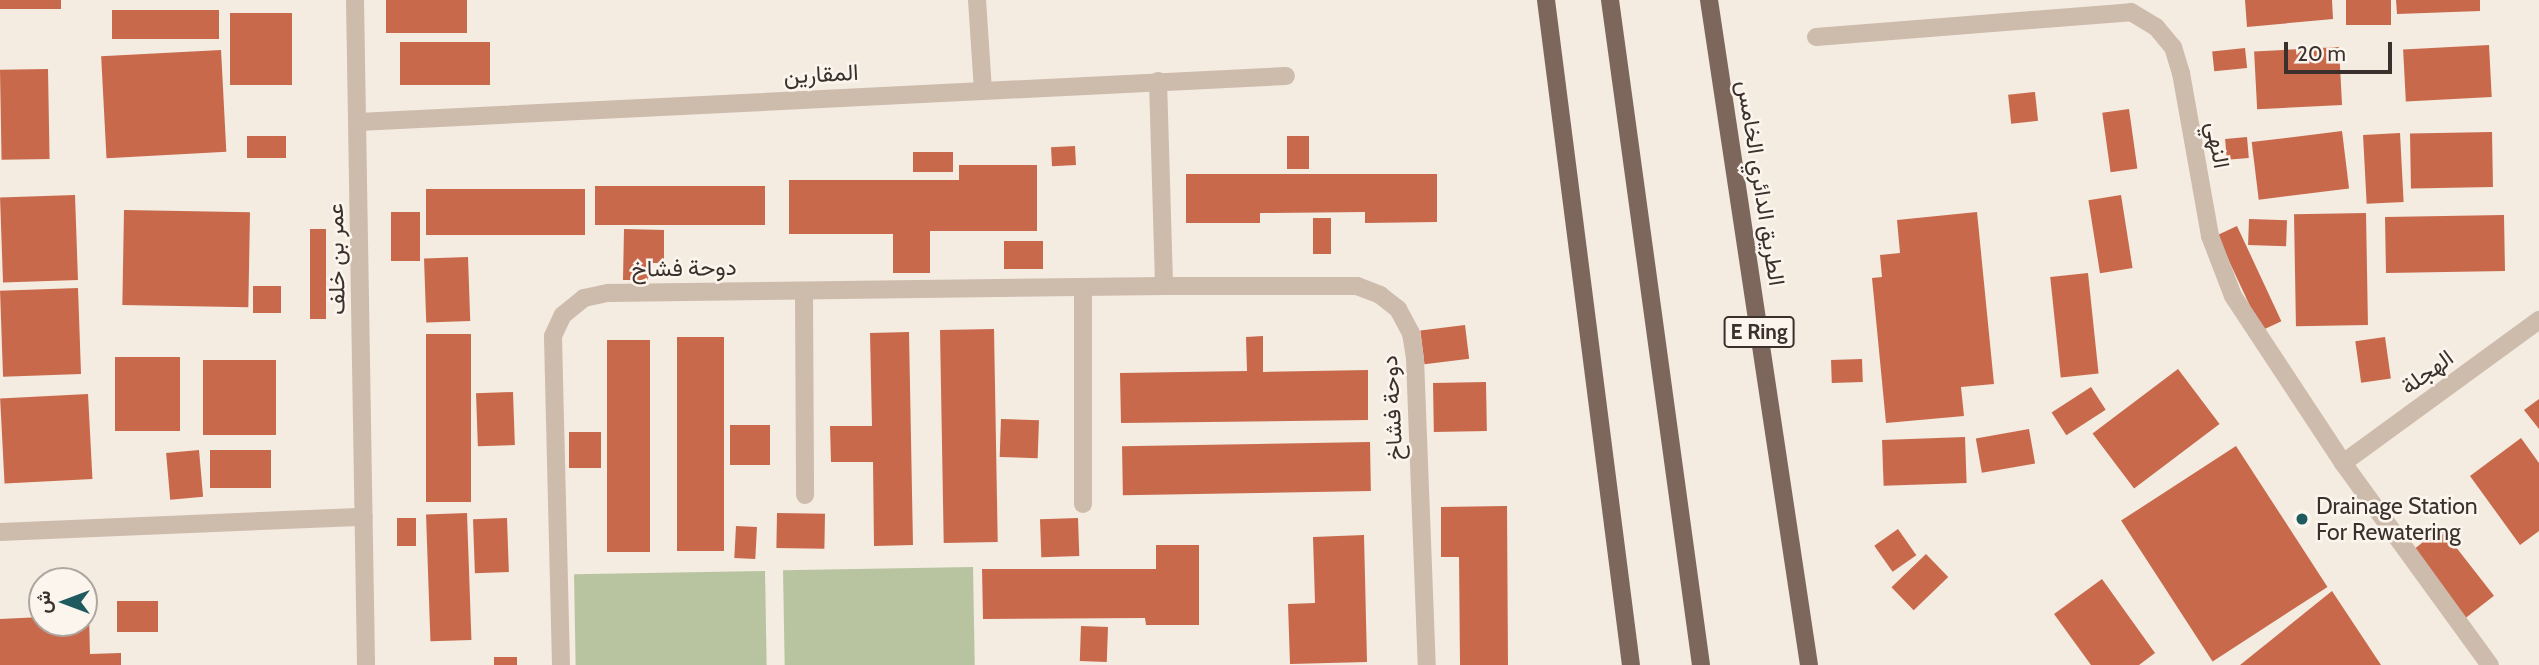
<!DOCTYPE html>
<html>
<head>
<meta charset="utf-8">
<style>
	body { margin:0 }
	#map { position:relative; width:2539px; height:665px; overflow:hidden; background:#f4ebe1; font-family:Cabin,Vazirmatn,sans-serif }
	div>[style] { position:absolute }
	.green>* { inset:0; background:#b8c4a0; transform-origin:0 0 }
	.building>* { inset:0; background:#c8694b; transform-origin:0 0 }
	.minor>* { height:18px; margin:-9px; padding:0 9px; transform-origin:9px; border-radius:9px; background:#cdbbac }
	.major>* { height:18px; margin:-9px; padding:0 9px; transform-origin:9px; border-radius:9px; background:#7d675c }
	.dots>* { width:19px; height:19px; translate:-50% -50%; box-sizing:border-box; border:4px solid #fbf5ee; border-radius:50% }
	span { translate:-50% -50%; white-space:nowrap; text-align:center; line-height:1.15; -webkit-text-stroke:5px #fbf5ee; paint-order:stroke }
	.shield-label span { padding:2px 5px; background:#fbf5ee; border:2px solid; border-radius:5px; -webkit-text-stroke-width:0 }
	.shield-label { font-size:21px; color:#3b302b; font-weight:700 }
	.street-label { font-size:23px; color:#3b302b }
	.poi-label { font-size:23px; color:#3b302b }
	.left { translate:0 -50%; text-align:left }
	.north { position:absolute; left:28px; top:567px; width:70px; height:70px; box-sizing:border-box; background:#fbf5ee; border:2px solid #aea6a0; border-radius:50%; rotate:270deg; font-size:19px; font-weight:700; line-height:28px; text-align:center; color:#3b302b }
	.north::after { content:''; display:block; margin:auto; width:24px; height:32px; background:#1f5a5e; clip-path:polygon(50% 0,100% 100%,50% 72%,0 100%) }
	.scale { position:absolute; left:2284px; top:42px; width:108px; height:32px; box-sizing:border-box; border:4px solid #3b302b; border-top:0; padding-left:9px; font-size:21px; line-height:24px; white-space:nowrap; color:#3b302b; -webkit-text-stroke:5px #fbf5ee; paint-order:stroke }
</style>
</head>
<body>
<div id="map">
	<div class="green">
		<div style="left:973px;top:567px;width:98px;height:190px;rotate:89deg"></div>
		<div style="left:765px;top:571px;width:94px;height:191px;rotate:89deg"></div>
	</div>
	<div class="building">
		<div style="left:0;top:0;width:61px;height:9px"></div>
		<div style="left:386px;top:0;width:81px;height:33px"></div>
		<div style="clip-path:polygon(2245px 0,2332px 0,2333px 19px,2247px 27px)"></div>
		<div style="left:2346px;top:0;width:45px;height:25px"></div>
		<div style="clip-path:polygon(2396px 0,2480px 0,2480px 11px,2397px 14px)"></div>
		<div style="left:219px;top:10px;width:29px;height:107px;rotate:90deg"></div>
		<div style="left:230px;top:13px;width:62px;height:72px"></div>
		<div style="left:400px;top:42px;width:90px;height:43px"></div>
		<div style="left:2489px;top:45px;width:52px;height:86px;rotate:87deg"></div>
		<div style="left:2339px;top:47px;width:58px;height:85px;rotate:87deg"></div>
		<div style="left:2245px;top:48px;width:20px;height:33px;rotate:84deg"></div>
		<div style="left:221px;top:50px;width:102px;height:120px;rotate:87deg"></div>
		<div style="left:48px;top:69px;width:90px;height:48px;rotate:89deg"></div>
		<div style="left:2035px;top:92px;width:29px;height:27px;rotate:84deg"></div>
		<div style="left:2129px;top:109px;width:60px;height:27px;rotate:82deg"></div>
		<div style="left:2342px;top:131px;width:58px;height:91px;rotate:83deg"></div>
		<div style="left:2492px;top:132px;width:55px;height:82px;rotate:89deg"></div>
		<div style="left:2400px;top:133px;width:69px;height:37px;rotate:87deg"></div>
		<div style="left:247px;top:136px;width:39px;height:22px"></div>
		<div style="left:1287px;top:136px;width:22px;height:33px"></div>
		<div style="left:2247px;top:137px;width:21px;height:22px;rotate:85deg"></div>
		<div style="left:1075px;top:146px;width:19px;height:24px;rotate:87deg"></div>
		<div style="left:913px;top:152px;width:40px;height:20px"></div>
		<div style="clip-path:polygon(959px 165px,1037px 165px,1037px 231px,930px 231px,930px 273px,893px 273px,893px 234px,789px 234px,789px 180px,959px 180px)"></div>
		<div style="clip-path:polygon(1186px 174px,1437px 174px,1437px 222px,1365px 223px,1365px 212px,1260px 213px,1260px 223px,1186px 223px)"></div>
		<div style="left:595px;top:186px;width:170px;height:39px"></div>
		<div style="left:585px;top:189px;width:46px;height:159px;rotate:90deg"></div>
		<div style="left:75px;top:195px;width:85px;height:75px;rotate:88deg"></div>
		<div style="left:2121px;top:195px;width:74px;height:33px;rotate:81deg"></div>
		<div style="left:124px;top:210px;width:126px;height:95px;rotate:1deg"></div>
		<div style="left:391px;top:212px;width:29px;height:49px"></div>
		<div style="clip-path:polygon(1977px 212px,1994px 384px,1961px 387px,1964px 416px,1886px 423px,1872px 278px,1882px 277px,1880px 255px,1900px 253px,1897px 220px)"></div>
		<div style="left:2366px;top:213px;width:112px;height:72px;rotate:89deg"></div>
		<div style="left:2504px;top:215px;width:56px;height:119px;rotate:89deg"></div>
		<div style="left:1313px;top:218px;width:18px;height:36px"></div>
		<div style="left:2249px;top:219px;width:38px;height:26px;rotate:2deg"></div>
		<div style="left:2237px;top:226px;width:105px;height:22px;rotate:65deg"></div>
		<div style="left:310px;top:229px;width:16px;height:90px"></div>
		<div style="clip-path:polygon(624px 229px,664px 230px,664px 263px,649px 263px,648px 280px,623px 280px)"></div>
		<div style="left:1004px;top:241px;width:39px;height:28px"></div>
		<div style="left:468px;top:257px;width:64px;height:44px;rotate:88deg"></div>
		<div style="left:2088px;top:273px;width:101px;height:38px;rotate:84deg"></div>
		<div style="left:253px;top:286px;width:28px;height:27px"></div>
		<div style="left:78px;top:288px;width:86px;height:78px;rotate:88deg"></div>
		<div style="left:1465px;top:325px;width:34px;height:45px;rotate:83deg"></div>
		<div style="left:994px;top:329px;width:213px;height:54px;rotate:89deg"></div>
		<div style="clip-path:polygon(909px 332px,913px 545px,874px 546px,873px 462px,831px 462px,830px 426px,872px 426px,870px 333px)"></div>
		<div style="left:426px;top:334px;width:45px;height:168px"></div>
		<div style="clip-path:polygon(1263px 336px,1263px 372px,1368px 370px,1368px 420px,1121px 423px,1120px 373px,1247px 371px,1246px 337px)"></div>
		<div style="left:677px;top:337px;width:47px;height:214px"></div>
		<div style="left:2385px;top:337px;width:42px;height:30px;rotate:82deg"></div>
		<div style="left:607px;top:340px;width:43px;height:212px"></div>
		<div style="left:115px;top:357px;width:65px;height:74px"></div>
		<div style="left:1862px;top:359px;width:23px;height:31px;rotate:88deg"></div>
		<div style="left:276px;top:360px;width:75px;height:73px;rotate:90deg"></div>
		<div style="left:2178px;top:369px;width:69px;height:107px;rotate:53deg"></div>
		<div style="left:1486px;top:382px;width:49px;height:53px;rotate:89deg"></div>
		<div style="left:2091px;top:387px;width:27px;height:47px;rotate:57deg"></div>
		<div style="left:513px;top:392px;width:53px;height:37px;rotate:88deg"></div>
		<div style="left:88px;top:394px;width:85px;height:88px;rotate:87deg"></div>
		<div style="clip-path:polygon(2539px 399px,2539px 429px,2524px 410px)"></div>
		<div style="left:1001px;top:419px;width:38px;height:38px;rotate:2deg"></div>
		<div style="left:730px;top:425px;width:40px;height:40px"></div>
		<div style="left:2029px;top:429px;width:35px;height:54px;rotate:80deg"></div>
		<div style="left:569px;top:432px;width:32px;height:36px"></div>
		<div style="left:1965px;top:437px;width:46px;height:83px;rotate:88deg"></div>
		<div style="clip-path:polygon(2521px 438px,2539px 463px,2539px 531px,2520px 545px,2470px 476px)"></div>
		<div style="left:1370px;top:442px;width:49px;height:248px;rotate:89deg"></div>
		<div style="left:2236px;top:446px;width:168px;height:137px;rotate:57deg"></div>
		<div style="left:199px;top:450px;width:47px;height:33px;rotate:85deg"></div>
		<div style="left:210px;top:450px;width:61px;height:38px"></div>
		<div style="clip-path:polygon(1507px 506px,1508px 665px,1460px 665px,1459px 557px,1441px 557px,1441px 507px)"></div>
		<div style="left:467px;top:513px;width:127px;height:41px;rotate:88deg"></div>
		<div style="left:777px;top:513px;width:48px;height:35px;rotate:1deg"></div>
		<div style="left:397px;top:518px;width:19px;height:28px"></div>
		<div style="left:507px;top:518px;width:54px;height:34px;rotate:88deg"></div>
		<div style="left:1078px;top:518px;width:38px;height:38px;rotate:88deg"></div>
		<div style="left:736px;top:526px;width:21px;height:32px;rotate:3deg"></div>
		<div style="left:2441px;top:528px;width:86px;height:38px;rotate:52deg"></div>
		<div style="left:1898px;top:529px;width:32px;height:29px;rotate:55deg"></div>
		<div style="clip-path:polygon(1364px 535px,1367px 662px,1290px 664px,1288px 604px,1315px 603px,1313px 537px)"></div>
		<div style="clip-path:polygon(1156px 545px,1199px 545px,1199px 625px,1146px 625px,1145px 618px,983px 619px,982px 569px,1156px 569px)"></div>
		<div style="left:1926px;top:554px;width:32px;height:48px;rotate:46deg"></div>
		<div style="clip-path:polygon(2102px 579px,2155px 653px,2139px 665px,2091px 665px,2054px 614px)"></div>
		<div style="clip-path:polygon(2332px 591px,2381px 665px,2240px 665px)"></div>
		<div style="left:117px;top:601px;width:41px;height:31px"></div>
		<div style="clip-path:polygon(89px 615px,90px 654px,121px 653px,121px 665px,0 665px,0 619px,42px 617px,42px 623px,84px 623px,84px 616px)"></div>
		<div style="left:1081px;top:626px;width:27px;height:35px;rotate:2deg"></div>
		<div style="left:494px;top:657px;width:23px;height:8px"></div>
	</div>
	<div class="minor">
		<div style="left:355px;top:0;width:665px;rotate:89.05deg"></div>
		<div style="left:977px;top:0;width:90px;rotate:86.2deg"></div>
		<div style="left:1816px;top:37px;width:316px;rotate:-4.5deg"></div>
		<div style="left:2131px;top:12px;width:29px;rotate:31deg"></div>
		<div style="left:2156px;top:27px;width:26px;rotate:50deg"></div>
		<div style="left:2173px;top:47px;width:27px;rotate:73deg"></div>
		<div style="left:2181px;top:73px;width:166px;rotate:79.9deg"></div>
		<div style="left:2210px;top:236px;width:64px;rotate:69deg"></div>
		<div style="left:2233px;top:296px;width:200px;rotate:56.6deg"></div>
		<div style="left:2343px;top:463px;width:250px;rotate:54deg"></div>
		<div style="left:1158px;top:81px;width:205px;rotate:88.3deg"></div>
		<div style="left:359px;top:122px;width:928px;rotate:-2.84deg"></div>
		<div style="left:1083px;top:287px;width:217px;rotate:90deg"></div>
		<div style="left:804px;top:291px;width:204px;rotate:89.7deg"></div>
		<div style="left:2343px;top:463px;width:243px;rotate:-36.1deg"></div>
		<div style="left:0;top:532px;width:364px;rotate:-2.4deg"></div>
		<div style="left:561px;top:665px;width:329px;rotate:-91.4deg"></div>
		<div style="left:553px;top:336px;width:23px;rotate:-65deg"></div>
		<div style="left:563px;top:315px;width:27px;rotate:-39deg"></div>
		<div style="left:584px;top:298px;width:25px;rotate:-12deg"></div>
		<div style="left:608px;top:293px;width:556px;rotate:-0.72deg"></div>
		<div style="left:1164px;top:286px;width:193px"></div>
		<div style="left:1357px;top:286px;width:25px;rotate:21deg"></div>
		<div style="left:1380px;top:295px;width:23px;rotate:38deg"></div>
		<div style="left:1398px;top:309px;width:27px;rotate:62deg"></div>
		<div style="left:1411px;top:333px;width:26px;rotate:81deg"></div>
		<div style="left:1415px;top:359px;width:306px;rotate:87.8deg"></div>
	</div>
	<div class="major">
		<div style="left:1546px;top:0;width:670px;rotate:82.72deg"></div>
		<div style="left:1610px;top:0;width:671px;rotate:82.21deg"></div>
		<div style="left:1709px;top:0;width:672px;rotate:81.45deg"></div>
	</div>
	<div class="dots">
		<div style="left:2302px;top:519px;background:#1f5a5e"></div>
	</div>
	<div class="shield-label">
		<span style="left:1759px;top:332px">E Ring</span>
	</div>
	<div class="street-label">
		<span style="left:821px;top:74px;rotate:-3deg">المقارين</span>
		<span style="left:2218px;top:145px;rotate:80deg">النهي</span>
		<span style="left:1761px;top:183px;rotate:81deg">الطريق الدائري الخامس</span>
		<span style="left:336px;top:259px;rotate:-91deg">عمر بن خلف</span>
		<span style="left:684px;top:268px;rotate:-1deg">دوحة فشاخ</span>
		<span style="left:2427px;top:372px;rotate:-36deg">الهجلة</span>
		<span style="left:1392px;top:408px;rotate:-93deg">دوحة فشاخ</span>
	</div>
	<div class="poi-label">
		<span class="left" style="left:2316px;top:519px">Drainage Station<br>For Rewatering</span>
	</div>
	<div class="north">ش</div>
	<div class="scale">20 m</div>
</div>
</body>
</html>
